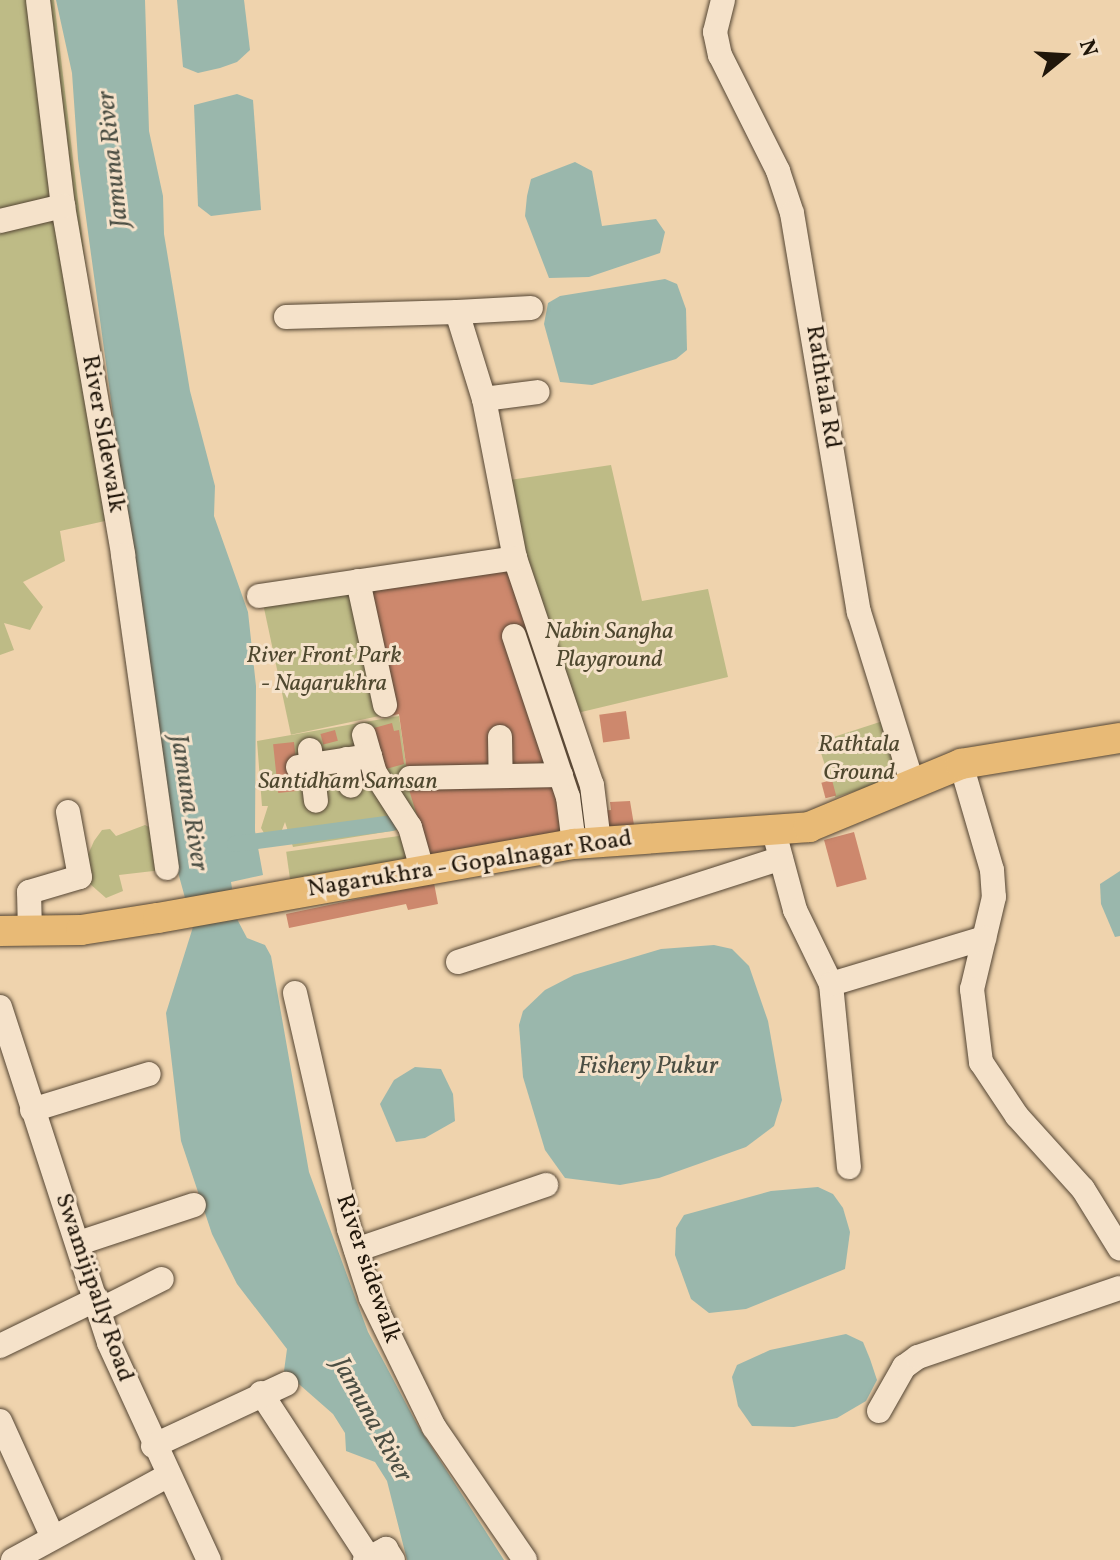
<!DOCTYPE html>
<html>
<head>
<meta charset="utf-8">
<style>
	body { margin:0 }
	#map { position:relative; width:1120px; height:1560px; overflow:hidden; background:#efd3ad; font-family:Vollkorn,serif }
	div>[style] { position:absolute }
	.green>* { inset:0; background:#bebb86; transform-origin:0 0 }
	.water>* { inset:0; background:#9ab7ac }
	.canal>* { height:16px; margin:-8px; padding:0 8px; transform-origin:8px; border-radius:8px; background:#9ab7ac }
	.building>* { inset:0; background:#cd886d; transform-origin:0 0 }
	.roads { filter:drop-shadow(0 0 2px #544533) drop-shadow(0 0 2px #544533) }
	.minor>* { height:24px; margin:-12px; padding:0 12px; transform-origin:12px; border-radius:12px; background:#f5e2ca }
	.major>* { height:30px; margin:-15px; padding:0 15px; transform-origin:15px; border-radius:15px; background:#e8ba76 }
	span { translate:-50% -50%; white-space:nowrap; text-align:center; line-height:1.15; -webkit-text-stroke:6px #f5e2ca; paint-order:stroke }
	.street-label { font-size:24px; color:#20160a }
	.park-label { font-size:24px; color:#4f482f; font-style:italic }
	.water-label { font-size:26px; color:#4b4e43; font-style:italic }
	.north { position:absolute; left:1024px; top:16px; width:80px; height:80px; -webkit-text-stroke:6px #f5e2ca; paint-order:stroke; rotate:72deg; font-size:22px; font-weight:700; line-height:32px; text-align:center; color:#20160a }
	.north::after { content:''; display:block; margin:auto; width:28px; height:36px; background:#20160a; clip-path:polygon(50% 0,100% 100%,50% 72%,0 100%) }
</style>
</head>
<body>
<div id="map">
	<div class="green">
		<div style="clip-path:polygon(0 0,54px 0,90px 301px,123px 517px,60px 531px,65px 561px,23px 582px,43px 607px,30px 630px,4px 623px,14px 650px,0 655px)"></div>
		<div style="clip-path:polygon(611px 465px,642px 601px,708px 589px,728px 677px,573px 714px,503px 481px)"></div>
		<div style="left:356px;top:584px;width:134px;height:95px;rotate:78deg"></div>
		<div style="clip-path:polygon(399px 716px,410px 792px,422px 826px,293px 847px,285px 822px,279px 838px,267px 838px,261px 828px,268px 806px,262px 806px,257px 741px)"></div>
		<div style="left:886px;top:720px;width:58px;height:72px;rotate:72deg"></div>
		<div style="clip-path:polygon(145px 825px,151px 828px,162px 870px,119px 875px,123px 891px,106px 898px,90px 884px,87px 857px,94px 841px,102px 830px,110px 829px,116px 836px)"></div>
		<div style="left:406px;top:835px;width:28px;height:121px;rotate:82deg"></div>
	</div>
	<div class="water">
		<div style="clip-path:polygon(56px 0,145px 0,149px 131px,163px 196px,164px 234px,190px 391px,215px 486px,214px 516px,248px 612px,256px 686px,255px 831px,263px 875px,231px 882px,237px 919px,247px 938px,265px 945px,271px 956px,309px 1172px,368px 1332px,418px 1426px,504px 1560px,407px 1560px,387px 1481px,375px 1462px,346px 1451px,345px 1433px,333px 1414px,284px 1371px,287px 1349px,237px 1284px,212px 1234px,181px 1141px,166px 1013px,193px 927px,173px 854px,78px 159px,72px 73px)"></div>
		<div style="clip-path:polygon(177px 0,244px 0,250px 50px,237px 62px,220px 68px,198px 73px,183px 67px)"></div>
		<div style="clip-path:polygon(237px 94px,253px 100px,261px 210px,211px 216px,198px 206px,194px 105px)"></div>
		<div style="clip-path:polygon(575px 162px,592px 171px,602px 226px,656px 219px,665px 232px,660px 253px,589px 277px,549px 278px,525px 216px,527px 196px,531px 179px)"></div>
		<div style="clip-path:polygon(665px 279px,677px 284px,686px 309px,687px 350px,676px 359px,592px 385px,560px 382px,544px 324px,548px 303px,560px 296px)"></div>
		<div style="clip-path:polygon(1120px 871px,1120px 936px,1115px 937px,1101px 904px,1100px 884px)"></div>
		<div style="clip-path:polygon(714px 945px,732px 949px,749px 966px,768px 1021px,782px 1100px,774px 1126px,746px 1147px,659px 1178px,620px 1185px,565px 1178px,545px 1150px,523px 1077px,519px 1025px,523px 1011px,545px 990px,574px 975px,661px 949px)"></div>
		<div style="clip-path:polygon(415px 1067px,441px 1069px,453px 1094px,455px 1121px,425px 1138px,396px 1142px,380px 1104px,394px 1080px)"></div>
		<div style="clip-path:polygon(818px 1187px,833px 1194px,843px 1208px,850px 1232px,845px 1269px,746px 1309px,709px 1313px,691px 1299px,675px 1255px,676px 1228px,684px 1215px,771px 1191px)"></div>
		<div style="clip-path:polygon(846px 1334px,863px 1342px,870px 1359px,877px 1380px,866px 1401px,837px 1418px,794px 1427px,752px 1426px,738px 1406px,732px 1377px,737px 1365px,770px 1350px)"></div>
	</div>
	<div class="canal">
		<div style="left:235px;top:844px;width:158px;rotate:-7.6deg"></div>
	</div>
	<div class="building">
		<div style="clip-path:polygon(518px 559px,587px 812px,611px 810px,610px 802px,630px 801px,635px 831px,431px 861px,410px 793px,399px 714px,389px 716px,362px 583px)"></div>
		<div style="left:626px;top:711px;width:28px;height:27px;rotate:82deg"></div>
		<div style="clip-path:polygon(392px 723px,394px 731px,399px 730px,404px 764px,386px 769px,374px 728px)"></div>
		<div style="left:335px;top:730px;width:11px;height:15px;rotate:75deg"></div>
		<div style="left:294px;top:742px;width:49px;height:21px;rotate:84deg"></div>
		<div style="left:832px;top:780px;width:16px;height:11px;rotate:75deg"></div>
		<div style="left:854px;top:832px;width:49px;height:31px;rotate:75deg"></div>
		<div style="clip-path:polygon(434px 883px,438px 904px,408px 910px,406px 904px,289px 928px,286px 914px)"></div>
	</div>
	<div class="roads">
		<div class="minor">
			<div style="left:38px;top:0;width:208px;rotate:83.1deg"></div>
			<div style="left:63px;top:206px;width:354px;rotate:80.2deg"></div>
			<div style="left:123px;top:555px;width:316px;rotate:82deg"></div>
			<div style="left:723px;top:0;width:33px;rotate:104deg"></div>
			<div style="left:715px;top:32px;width:24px;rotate:78deg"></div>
			<div style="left:720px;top:55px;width:130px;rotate:63.4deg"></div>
			<div style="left:778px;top:171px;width:44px;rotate:71.6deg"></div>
			<div style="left:792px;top:213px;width:405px;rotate:80.5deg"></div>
			<div style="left:859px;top:612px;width:178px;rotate:72.7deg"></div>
			<div style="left:0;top:221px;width:65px;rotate:-13.4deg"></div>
			<div style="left:457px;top:312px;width:74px;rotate:-3.1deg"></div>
			<div style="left:286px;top:317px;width:171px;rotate:-1.7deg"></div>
			<div style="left:457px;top:312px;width:91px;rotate:72.8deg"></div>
			<div style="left:484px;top:399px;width:162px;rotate:79deg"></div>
			<div style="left:515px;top:558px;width:240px;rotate:71.3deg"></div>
			<div style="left:592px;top:785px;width:57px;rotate:83deg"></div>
			<div style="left:484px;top:399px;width:54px;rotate:-7.4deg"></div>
			<div style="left:358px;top:581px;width:127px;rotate:77.7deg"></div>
			<div style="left:259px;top:596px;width:259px;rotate:-8.4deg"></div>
			<div style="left:514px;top:636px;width:170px;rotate:71.5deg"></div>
			<div style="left:568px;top:797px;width:47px;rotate:82.7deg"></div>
			<div style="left:364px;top:735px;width:40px;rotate:74deg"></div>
			<div style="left:375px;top:773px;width:64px;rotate:57.1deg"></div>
			<div style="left:410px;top:827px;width:44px;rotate:74.1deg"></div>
			<div style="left:500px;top:737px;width:39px;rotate:89deg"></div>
			<div style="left:310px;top:750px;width:51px;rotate:83.3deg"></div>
			<div style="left:347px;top:759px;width:27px;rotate:82deg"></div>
			<div style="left:961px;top:764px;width:110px;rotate:73.7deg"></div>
			<div style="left:992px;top:870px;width:27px;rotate:86deg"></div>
			<div style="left:994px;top:897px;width:95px;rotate:103.4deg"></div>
			<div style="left:972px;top:989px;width:74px;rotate:83deg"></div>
			<div style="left:981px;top:1062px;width:65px;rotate:56.3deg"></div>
			<div style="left:1017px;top:1116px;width:98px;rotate:47.9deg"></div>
			<div style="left:1083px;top:1189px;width:70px;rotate:58.3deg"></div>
			<div style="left:298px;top:767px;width:73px;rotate:-8.7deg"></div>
			<div style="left:410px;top:778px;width:151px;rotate:-1.1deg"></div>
			<div style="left:774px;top:832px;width:81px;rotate:74.9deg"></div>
			<div style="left:795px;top:910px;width:82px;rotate:64.1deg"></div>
			<div style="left:831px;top:984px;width:184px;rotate:84.4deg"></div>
			<div style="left:30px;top:932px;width:40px;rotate:-91.4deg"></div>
			<div style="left:29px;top:892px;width:53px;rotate:-16.4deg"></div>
			<div style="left:80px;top:877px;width:66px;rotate:-100.5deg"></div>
			<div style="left:458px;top:962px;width:339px;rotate:-17.8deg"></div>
			<div style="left:831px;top:984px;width:160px;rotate:-16.7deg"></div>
			<div style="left:295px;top:993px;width:242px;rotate:77.1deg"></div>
			<div style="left:349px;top:1229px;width:72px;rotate:72.3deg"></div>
			<div style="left:371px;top:1298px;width:144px;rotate:64deg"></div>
			<div style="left:434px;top:1427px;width:161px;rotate:55.6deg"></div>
			<div style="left:0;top:1007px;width:353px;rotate:72deg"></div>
			<div style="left:109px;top:1343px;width:239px;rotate:65.3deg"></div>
			<div style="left:32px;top:1110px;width:122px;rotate:-17.1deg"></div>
			<div style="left:79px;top:1243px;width:121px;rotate:-18.3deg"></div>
			<div style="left:356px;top:1250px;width:201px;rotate:-18.9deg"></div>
			<div style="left:100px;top:1310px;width:69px;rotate:-26.6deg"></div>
			<div style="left:0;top:1346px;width:108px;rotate:-25.9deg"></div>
			<div style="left:261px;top:1393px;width:197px;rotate:56.8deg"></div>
			<div style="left:879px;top:1411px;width:51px;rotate:-60.4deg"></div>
			<div style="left:904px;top:1367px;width:17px;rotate:-36deg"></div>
			<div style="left:918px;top:1357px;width:213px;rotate:-18.9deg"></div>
			<div style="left:0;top:1421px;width:128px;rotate:65.6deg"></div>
			<div style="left:153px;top:1446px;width:147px;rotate:-25deg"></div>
			<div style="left:13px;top:1560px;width:175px;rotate:-28.6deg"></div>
			<div style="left:365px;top:1560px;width:24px;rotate:-28deg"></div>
			<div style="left:386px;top:1549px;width:13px;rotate:58deg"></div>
		</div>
		<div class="major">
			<div style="left:0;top:931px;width:81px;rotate:-0.7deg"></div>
			<div style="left:81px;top:930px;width:78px;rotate:-8.9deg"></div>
			<div style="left:158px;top:918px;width:423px;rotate:-10.1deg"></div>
			<div style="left:574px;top:844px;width:236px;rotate:-4.1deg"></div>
			<div style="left:809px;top:827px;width:165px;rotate:-22.5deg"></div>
			<div style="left:961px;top:764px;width:161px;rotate:-9.3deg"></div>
		</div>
	</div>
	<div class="street-label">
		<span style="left:822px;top:387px;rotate:81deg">Rathtala Rd</span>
		<span style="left:102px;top:434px;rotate:80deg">River SIdewalk</span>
		<span style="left:470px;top:865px;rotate:-9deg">Nagarukhra - Gopalnagar Road</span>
		<span style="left:367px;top:1269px;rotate:71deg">River sidewalk</span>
		<span style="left:93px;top:1288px;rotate:71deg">Swamijipally Road</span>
	</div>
	<div class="park-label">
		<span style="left:609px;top:647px">Nabin Sangha<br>Playground</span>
		<span style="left:324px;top:671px">River Front Park<br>- Nagarukhra</span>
		<span style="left:859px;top:760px">Rathtala<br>Ground</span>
		<span style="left:348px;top:783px">Santidham Samsan</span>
	</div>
	<div class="water-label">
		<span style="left:114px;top:159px;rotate:-96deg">Jamuna River</span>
		<span style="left:188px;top:803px;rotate:81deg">Jamuna River</span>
		<span style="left:648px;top:1067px">Fishery Pukur</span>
		<span style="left:371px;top:1420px;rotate:61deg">Jamuna River</span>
	</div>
	<div class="north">N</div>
</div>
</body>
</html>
